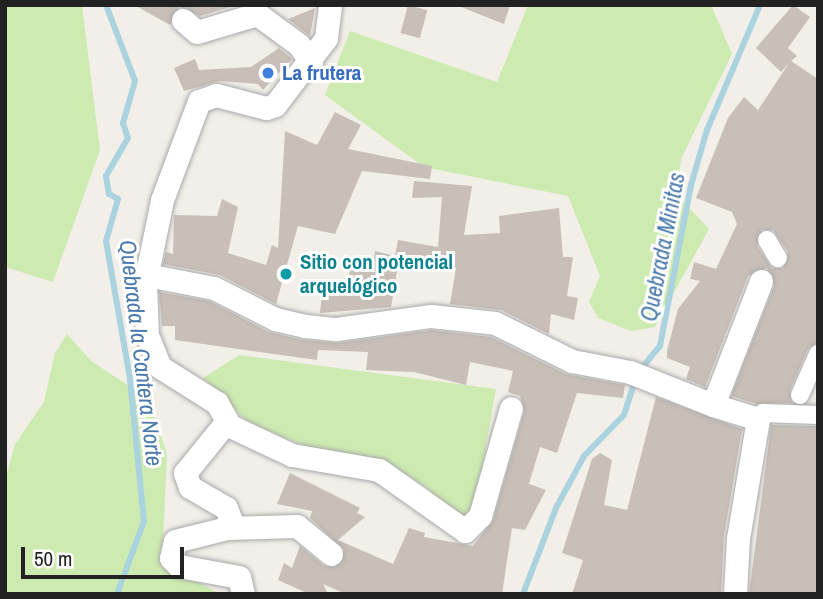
<!DOCTYPE html>
<html>
<head>
<meta charset="utf-8">
<style>
	body { margin:0 }
	#map { position:relative; width:823px; height:599px; overflow:hidden; background:#f2efe9; font-family:"Archivo Narrow",sans-serif }
	div>[style] { position:absolute }
	.grass>* { inset:0; background:#cdebb0 }
	.stream>* { height:6px; margin:-3px; padding:0 3px; transform-origin:3px; border-radius:3px; background:#aad3df }
	.building>* { inset:0; background:#c7bfb8; transform-origin:0 0 }
	.roads { filter:drop-shadow(0 0 2px #a9a9a9) drop-shadow(0 0 2px #a9a9a9) }
	.pedestrian>* { height:18px; margin:-9px; padding:0 9px; transform-origin:9px; border-radius:9px; background:#fff }
	.minor>* { height:23px; margin:-11.5px; padding:0 11.5px; transform-origin:11.5px; border-radius:11.5px; background:#fff }
	.dots>* { width:19px; height:19px; translate:-50% -50%; box-sizing:border-box; border:4px solid #fff; border-radius:50% }
	span { translate:-50% -50%; white-space:nowrap; text-align:center; line-height:1.15; -webkit-text-stroke:6px #fff; paint-order:stroke }
	.shop-label { font-size:21px; color:#366cbe; font-weight:700 }
	.left { translate:0 -50%; text-align:left }
	.culture-label { font-size:21px; color:#0d838f; font-weight:700 }
	.water-label { font-size:23px; color:#4a7aab; font-style:italic }
	.frame { position:absolute; inset:0; border:7px solid #222; pointer-events:none }
	.scale { position:absolute; left:21px; top:547px; width:163px; height:32px; box-sizing:border-box; border:4px solid #222; border-top:0; padding-left:9px; font-size:21px; line-height:24px; white-space:nowrap; color:#222; -webkit-text-stroke:5px #fff; paint-order:stroke }
</style>
</head>
<body>
<div id="map">
	<div class="grass">
		<div style="clip-path:polygon(5px 5px,82px 5px,100px 150px,53px 282px,5px 267px)"></div>
		<div style="clip-path:polygon(528px 5px,711px 5px,732px 54px,681px 159px,677px 195px,709px 229px,655px 327px,631px 331px,598px 318px,589px 302px,600px 276px,568px 196px,424px 167px,325px 95px,350px 31px,497px 82px)"></div>
		<div style="clip-path:polygon(67px 334px,91px 361px,149px 399px,167px 454px,162px 564px,221px 594px,5px 594px,5px 480px,15px 444px,44px 402px,55px 353px)"></div>
		<div style="clip-path:polygon(239px 355px,496px 389px,474px 514px,464px 525px,425px 486px,381px 460px,311px 448px,249px 423px,203px 378px)"></div>
	</div>
	<div class="stream">
		<div style="left:106px;top:5px;width:81px;rotate:69.1deg"></div>
		<div style="left:135px;top:81px;width:44px;rotate:105.9deg"></div>
		<div style="left:123px;top:123px;width:16px;rotate:72deg"></div>
		<div style="left:128px;top:138px;width:44px;rotate:120.1deg"></div>
		<div style="left:106px;top:176px;width:18px;rotate:81deg"></div>
		<div style="left:109px;top:194px;width:10px;rotate:29deg"></div>
		<div style="left:118px;top:199px;width:44px;rotate:105.9deg"></div>
		<div style="left:106px;top:241px;width:140px;rotate:80.1deg"></div>
		<div style="left:130px;top:379px;width:143px;rotate:84.4deg"></div>
		<div style="left:144px;top:521px;width:78px;rotate:110.3deg"></div>
		<div style="left:523px;top:594px;width:92px;rotate:-69deg"></div>
		<div style="left:556px;top:508px;width:59px;rotate:-61.7deg"></div>
		<div style="left:584px;top:456px;width:57px;rotate:-45.7deg"></div>
		<div style="left:624px;top:415px;width:43px;rotate:-72.4deg"></div>
		<div style="left:637px;top:374px;width:36px;rotate:-51deg"></div>
		<div style="left:660px;top:346px;width:164px;rotate:-79.1deg"></div>
		<div style="left:691px;top:185px;width:57px;rotate:-73.8deg"></div>
		<div style="left:707px;top:130px;width:136px;rotate:-67deg"></div>
	</div>
	<div class="building">
		<div style="clip-path:polygon(134px 5px,237px 5px,200px 16px,179px 7px,170px 25px)"></div>
		<div style="left:408px;top:5px;width:20px;height:29px;rotate:15deg"></div>
		<div style="clip-path:polygon(456px 5px,510px 5px,504px 24px)"></div>
		<div style="clip-path:polygon(evenodd,793px 5px,810px 17px,788px 48px,797px 56px,791px 61px,818px 79px,818px 343px,808px 349px,790px 390px,792px 403px,757px 404px,731px 396px,774px 286px,767px 268px,748px 276px,705px 387px,686px 379px,690px 367px,667px 358px,667px 351px,678px 309px,700px 281px,690px 279px,694px 262px,716px 269px,737px 224px,732px 212px,696px 198px,728px 118px,744px 97px,758px 110px,789px 63px,781px 72px,756px 48px,793px 5px,762px 230px,773px 230px,788px 252px,783px 268px,772px 268px,757px 246px,762px 230px)"></div>
		<div style="clip-path:polygon(315px 8px,310px 36px,288px 19px)"></div>
		<div style="clip-path:polygon(279px 48px,292px 59px,263px 90px,258px 84px,219px 81px,184px 91px,174px 68px,195px 59px,199px 70px,251px 67px)"></div>
		<div style="clip-path:polygon(335px 112px,361px 125px,348px 149px,432px 166px,430px 179px,362px 171px,335px 234px,298px 226px,276px 304px,220px 275px,163px 264px,166px 252px,173px 254px,174px 215px,217px 216px,222px 199px,238px 207px,228px 253px,266px 265px,272px 245px,278px 248px,285px 131px,317px 145px)"></div>
		<div style="clip-path:polygon(414px 181px,472px 186px,464px 235px,500px 233px,499px 216px,559px 208px,563px 257px,573px 257px,567px 296px,578px 298px,574px 320px,551px 314px,549px 334px,501px 310px,450px 304px,456px 268px,399px 259px,391px 307px,320px 313px,322px 294px,347px 291px,350px 268px,372px 271px,375px 251px,395px 256px,398px 240px,438px 247px,442px 197px,412px 198px)"></div>
		<div style="clip-path:polygon(159px 292px,209px 301px,269px 332px,303px 340px,338px 343px,431px 330px,491px 337px,566px 374px,625px 385px,623px 398px,577px 393px,557px 453px,540px 447px,529px 484px,546px 490px,525px 530px,512px 528px,502px 594px,346px 594px,323px 584px,328px 594px,309px 594px,278px 580px,284px 563px,292px 568px,300px 546px,323px 565px,335px 567px,344px 550px,310px 518px,312px 511px,277px 504px,290px 473px,360px 508px,357px 513px,365px 517px,338px 540px,393px 564px,409px 528px,425px 533px,424px 537px,473px 546px,493px 520px,524px 412px,520px 396px,508px 392px,513px 371px,470px 362px,466px 385px,414px 372px,366px 370px,368px 352px,318px 350px,317px 360px,175px 340px,175px 326px,162px 326px)"></div>
		<div style="clip-path:polygon(656px 397px,742px 429px,724px 536px,721px 594px,572px 594px,583px 560px,562px 553px,592px 459px,600px 453px,612px 460px,604px 505px,627px 510px)"></div>
		<div style="clip-path:polygon(771px 425px,818px 426px,818px 594px,749px 594px)"></div>
	</div>
	<div class="roads">
		<div class="pedestrian">
			<div style="left:767px;top:240px;width:21px;rotate:59deg"></div>
			<div style="left:800px;top:395px;width:45px;rotate:-66.3deg"></div>
			<div style="left:758px;top:419px;width:8px;rotate:-50deg"></div>
			<div style="left:763px;top:413px;width:55px;rotate:2.1deg"></div>
		</div>
		<div class="minor">
			<div style="left:183px;top:20px;width:18px;rotate:41deg"></div>
			<div style="left:197px;top:32px;width:63px;rotate:-16.7deg"></div>
			<div style="left:257px;top:14px;width:52px;rotate:36.4deg"></div>
			<div style="left:299px;top:45px;width:21px;rotate:55deg"></div>
			<div style="left:147px;top:275px;width:68px;rotate:11deg"></div>
			<div style="left:214px;top:288px;width:68px;rotate:26.9deg"></div>
			<div style="left:275px;top:319px;width:31px;rotate:13deg"></div>
			<div style="left:305px;top:326px;width:31px;rotate:6deg"></div>
			<div style="left:336px;top:329px;width:96px;rotate:-7.8deg"></div>
			<div style="left:431px;top:316px;width:64px;rotate:6.2deg"></div>
			<div style="left:495px;top:323px;width:86px;rotate:26.3deg"></div>
			<div style="left:572px;top:361px;width:59px;rotate:10.7deg"></div>
			<div style="left:630px;top:372px;width:89px;rotate:21.7deg"></div>
			<div style="left:713px;top:405px;width:133px;rotate:-68.8deg"></div>
			<div style="left:713px;top:405px;width:47px;rotate:17.3deg"></div>
			<div style="left:758px;top:419px;width:121px;rotate:99.5deg"></div>
			<div style="left:738px;top:538px;width:56px;rotate:93.1deg"></div>
			<div style="left:226px;top:424px;width:73px;rotate:25.2deg"></div>
			<div style="left:292px;top:455px;width:88px;rotate:9.8deg"></div>
			<div style="left:379px;top:470px;width:105px;rotate:35.3deg"></div>
			<div style="left:465px;top:531px;width:21px;rotate:-45deg"></div>
			<div style="left:480px;top:516px;width:112px;rotate:-74deg"></div>
			<div style="left:227px;top:528px;width:70px;rotate:-1.6deg"></div>
			<div style="left:297px;top:526px;width:44px;rotate:39.5deg"></div>
			<div style="left:243px;top:594px;width:17px;rotate:-103deg"></div>
			<div style="left:239px;top:577px;width:61px;rotate:-169.6deg"></div>
			<div style="left:179px;top:566px;width:11px;rotate:-135deg"></div>
			<div style="left:171px;top:558px;width:17px;rotate:-77deg"></div>
			<div style="left:175px;top:541px;width:54px;rotate:-14deg"></div>
			<div style="left:227px;top:528px;width:10px;rotate:-73deg"></div>
			<div style="left:230px;top:518px;width:11px;rotate:-112deg"></div>
			<div style="left:226px;top:508px;width:42px;rotate:-149.7deg"></div>
			<div style="left:190px;top:487px;width:15px;rotate:-110deg"></div>
			<div style="left:185px;top:473px;width:67px;rotate:-51.1deg"></div>
			<div style="left:227px;top:421px;width:21px;rotate:-119deg"></div>
			<div style="left:217px;top:403px;width:67px;rotate:-147.7deg"></div>
			<div style="left:160px;top:367px;width:35px;rotate:-112deg"></div>
			<div style="left:147px;top:335px;width:52px;rotate:-92.2deg"></div>
			<div style="left:145px;top:283px;width:85px;rotate:-78.4deg"></div>
			<div style="left:162px;top:200px;width:106px;rotate:-69.5deg"></div>
			<div style="left:199px;top:101px;width:18px;rotate:-19deg"></div>
			<div style="left:216px;top:95px;width:52px;rotate:14.6deg"></div>
			<div style="left:266px;top:108px;width:9px;rotate:-18deg"></div>
			<div style="left:275px;top:105px;width:84px;rotate:-52.7deg"></div>
			<div style="left:326px;top:38px;width:33px;rotate:-83deg"></div>
		</div>
	</div>
	<div class="dots">
		<div style="left:268px;top:73px;background:#3f7fe0"></div>
		<div style="left:286px;top:274px;background:#0f9aa8"></div>
	</div>
	<div class="shop-label">
		<span class="left" style="left:282px;top:73px">La frutera</span>
	</div>
	<div class="culture-label">
		<span class="left" style="left:300px;top:274px">Sitio con potencial<br>arquelógico</span>
	</div>
	<div class="water-label">
		<span style="left:663px;top:247px;rotate:-79deg">Quebrada Minitas</span>
		<span style="left:141px;top:353px;rotate:83deg">Quebrada la Cantera Norte</span>
	</div>
	<div class="frame"></div>
	<div class="scale">50 m</div>
</div>
</body>
</html>
